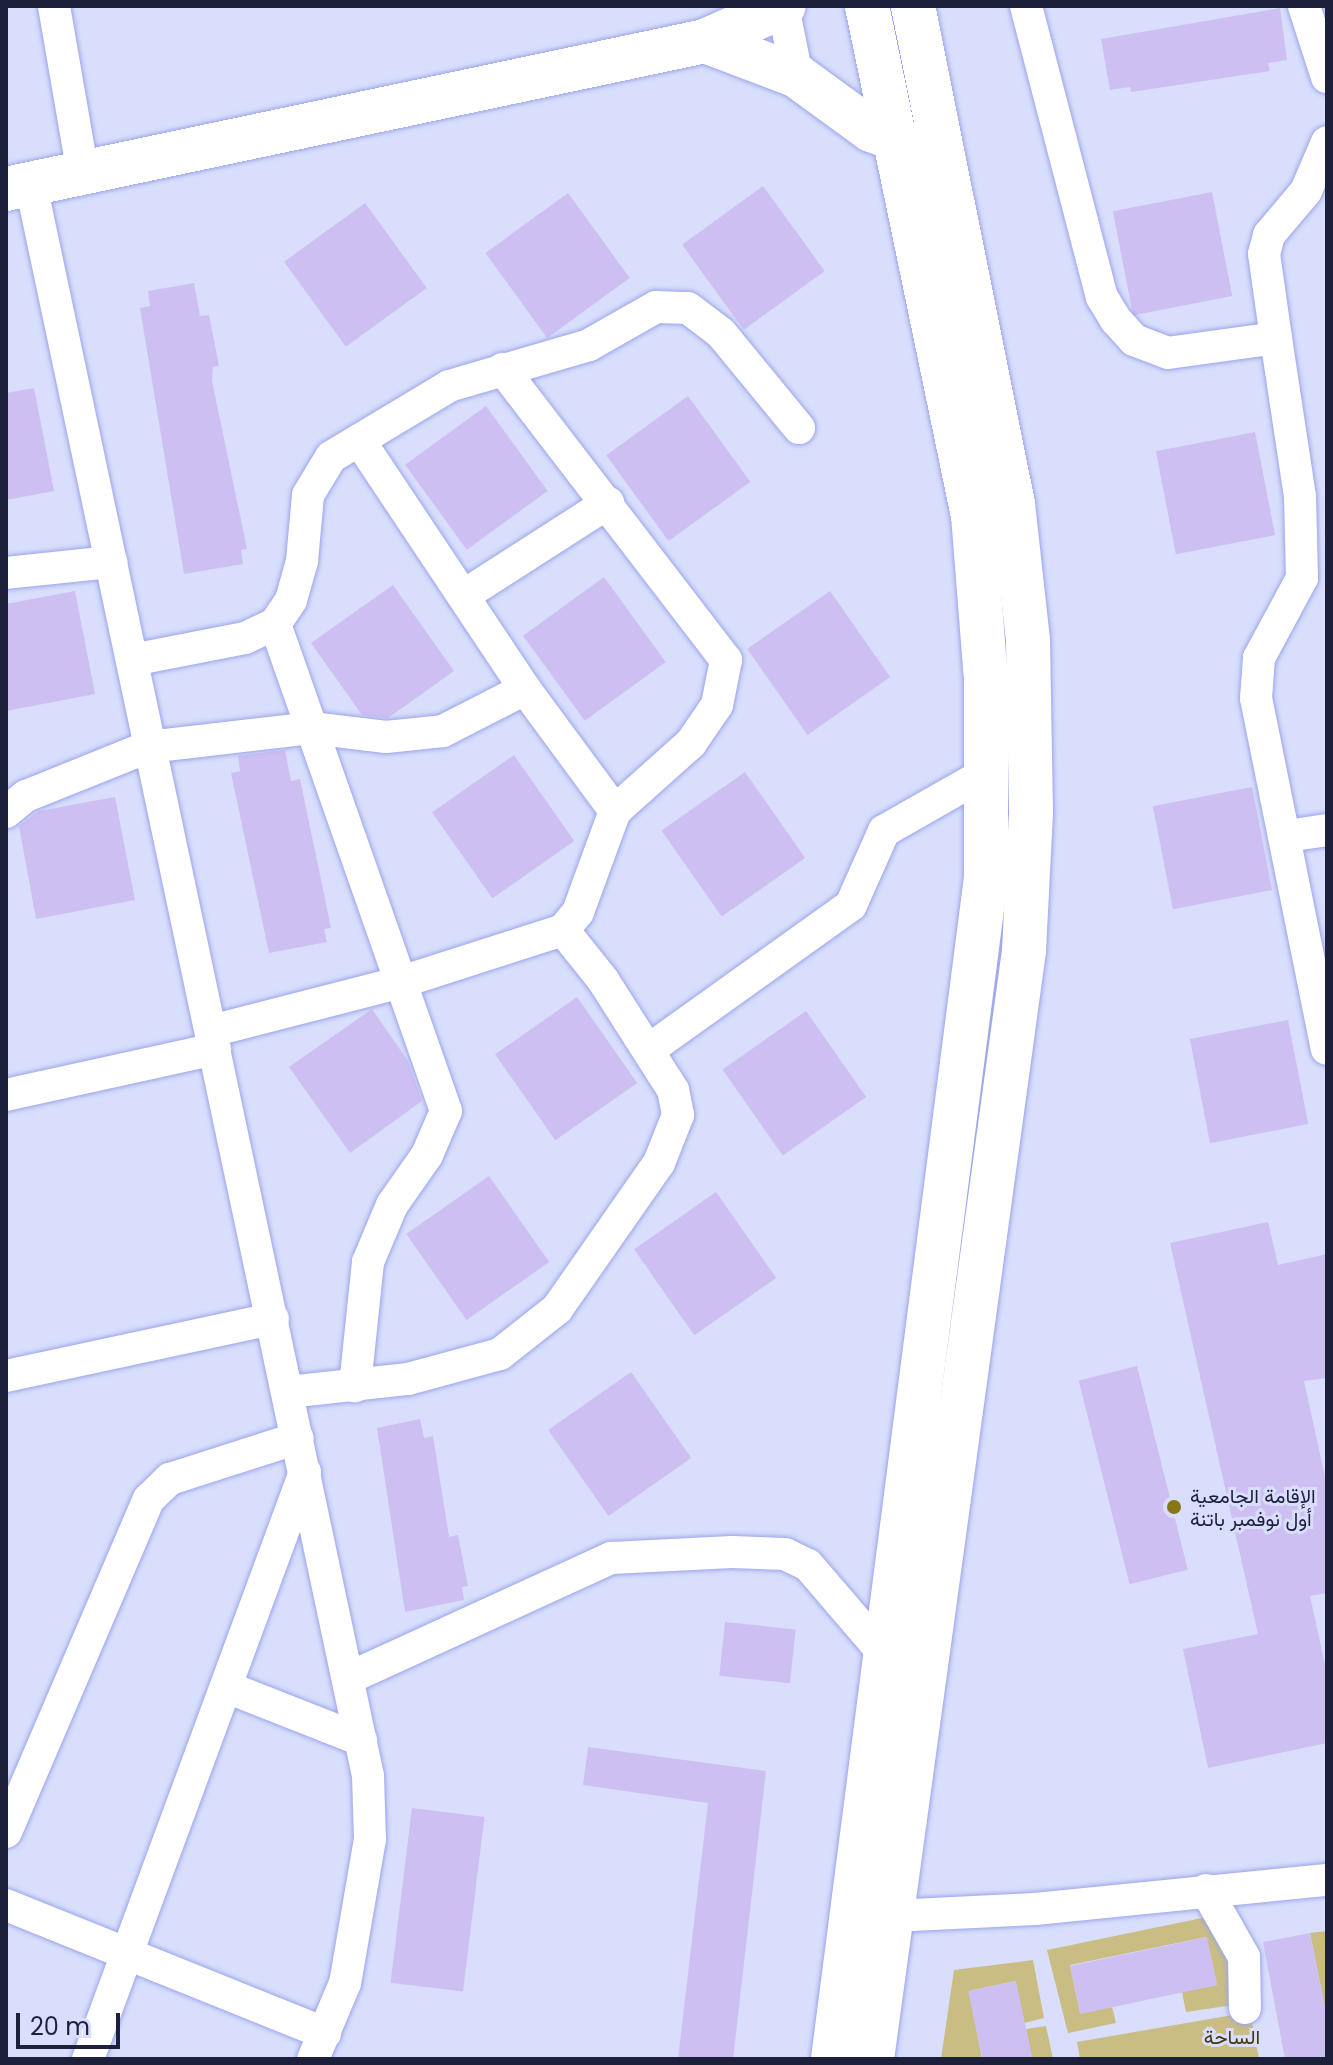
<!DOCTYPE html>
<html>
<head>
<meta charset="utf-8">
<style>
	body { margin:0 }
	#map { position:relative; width:1333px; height:2065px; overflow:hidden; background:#d8defb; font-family:Poppins,Vazirmatn,sans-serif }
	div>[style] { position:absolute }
	.green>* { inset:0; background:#c9bd83 }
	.building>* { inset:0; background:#cdbff2; transform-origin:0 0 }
	.roads { filter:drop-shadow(0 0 2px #9ba5eb) drop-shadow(0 0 2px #9ba5eb) }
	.street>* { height:32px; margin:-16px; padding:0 16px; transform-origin:16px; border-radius:16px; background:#fff }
	.secondary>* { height:44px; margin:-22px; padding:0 22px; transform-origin:22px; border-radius:22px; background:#fff }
	.dots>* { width:22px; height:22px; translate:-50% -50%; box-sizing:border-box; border:4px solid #d8defb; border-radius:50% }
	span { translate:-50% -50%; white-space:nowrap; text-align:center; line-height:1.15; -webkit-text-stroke:6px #d8defb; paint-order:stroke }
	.poi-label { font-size:20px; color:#1d203b }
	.left { translate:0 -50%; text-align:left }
	.park-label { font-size:20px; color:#40370d }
	.frame { position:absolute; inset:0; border:8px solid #1d203b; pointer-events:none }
	.scale { position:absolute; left:16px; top:2013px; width:104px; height:36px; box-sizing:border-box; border:4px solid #1d203b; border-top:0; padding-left:10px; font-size:24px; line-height:28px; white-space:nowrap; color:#1d203b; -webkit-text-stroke:6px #d8defb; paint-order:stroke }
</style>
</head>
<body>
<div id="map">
	<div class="green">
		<div style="clip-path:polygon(1207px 1917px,1233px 1958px,1240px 2004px,1186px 2012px,1182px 1992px,1217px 1985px,1206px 1937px,1070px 1965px,1080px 2013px,1112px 2007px,1116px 2023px,1068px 2033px,1047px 1950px)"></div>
		<div style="clip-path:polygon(1327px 1931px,1327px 2018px,1310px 1933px)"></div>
		<div style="clip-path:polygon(1033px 1960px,1044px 2018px,1024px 2023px,1015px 1981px,969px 1991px,982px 2059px,941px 2059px,954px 1970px)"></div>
		<div style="clip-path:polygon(1250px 2012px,1259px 2059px,1080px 2059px,1077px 2042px)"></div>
		<div style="clip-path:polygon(1046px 2026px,1053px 2059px,1032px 2059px,1026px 2029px)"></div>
	</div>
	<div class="building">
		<div style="clip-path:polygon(1280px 8px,1287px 60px,1268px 63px,1270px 71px,1131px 92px,1130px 87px,1110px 90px,1101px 39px)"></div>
		<div style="left:763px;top:186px;width:105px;height:100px;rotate:54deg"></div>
		<div style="left:1212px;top:192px;width:106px;height:101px;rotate:79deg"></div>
		<div style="left:568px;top:193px;width:105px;height:102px;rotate:54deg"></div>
		<div style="left:365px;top:203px;width:105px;height:100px;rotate:54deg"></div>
		<div style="clip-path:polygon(194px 283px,200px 316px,209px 315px,219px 366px,213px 367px,212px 381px,247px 549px,241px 550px,243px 564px,184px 574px,140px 308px,150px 306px,148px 291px)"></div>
		<div style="clip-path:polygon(34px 388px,54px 491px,6px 500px,6px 393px)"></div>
		<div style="left:688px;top:396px;width:106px;height:101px;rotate:54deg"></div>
		<div style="left:486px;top:406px;width:105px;height:100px;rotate:54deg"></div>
		<div style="left:1255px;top:432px;width:105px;height:101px;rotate:79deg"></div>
		<div style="left:604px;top:577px;width:105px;height:100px;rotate:54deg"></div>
		<div style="clip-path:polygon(393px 585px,454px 671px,388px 718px,362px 715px,311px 643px)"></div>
		<div style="clip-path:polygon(75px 591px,95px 694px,6px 711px,6px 604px)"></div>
		<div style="left:830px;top:591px;width:105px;height:101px;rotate:55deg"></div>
		<div style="clip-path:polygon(285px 750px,291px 781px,300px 779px,331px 928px,324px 929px,327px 942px,269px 953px,231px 773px,240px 771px,238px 756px)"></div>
		<div style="left:514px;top:755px;width:105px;height:100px;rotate:55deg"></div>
		<div style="left:745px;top:772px;width:105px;height:102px;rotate:55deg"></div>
		<div style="left:1252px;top:787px;width:105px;height:101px;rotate:79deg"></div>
		<div style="clip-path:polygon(115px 797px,135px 900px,36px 919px,19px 826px,39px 811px)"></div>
		<div style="left:577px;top:997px;width:105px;height:100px;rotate:55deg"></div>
		<div style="clip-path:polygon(372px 1009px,408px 1061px,422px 1101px,350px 1153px,289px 1067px)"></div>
		<div style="left:806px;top:1011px;width:105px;height:102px;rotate:55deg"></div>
		<div style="left:1288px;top:1020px;width:106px;height:100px;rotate:79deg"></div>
		<div style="left:489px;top:1176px;width:105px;height:101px;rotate:55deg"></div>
		<div style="left:716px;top:1192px;width:105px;height:100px;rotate:55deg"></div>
		<div style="clip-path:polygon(1268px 1222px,1278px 1265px,1327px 1254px,1327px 1378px,1304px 1381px,1327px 1486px,1327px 1593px,1310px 1596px,1327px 1674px,1327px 1743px,1208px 1768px,1183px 1649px,1258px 1634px,1170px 1243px)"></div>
		<div style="left:1137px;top:1366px;width:210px;height:60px;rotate:76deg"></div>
		<div style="left:631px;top:1372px;width:105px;height:101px;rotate:55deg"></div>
		<div style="clip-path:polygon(420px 1419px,424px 1438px,433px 1436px,449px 1537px,458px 1535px,468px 1586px,462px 1587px,464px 1600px,405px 1612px,377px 1428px)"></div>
		<div style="left:725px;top:1622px;width:71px;height:54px;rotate:6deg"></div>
		<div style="clip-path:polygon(588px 1747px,766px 1771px,733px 2059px,678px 2059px,708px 1803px,583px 1785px)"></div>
		<div style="left:412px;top:1808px;width:73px;height:176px;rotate:7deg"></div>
		<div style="clip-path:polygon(1310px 1933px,1327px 2018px,1327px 2059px,1285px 2059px,1263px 1942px)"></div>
		<div style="left:1207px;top:1937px;width:49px;height:140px;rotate:78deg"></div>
		<div style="left:1016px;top:1981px;width:80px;height:49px;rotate:78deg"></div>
	</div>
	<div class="roads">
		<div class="street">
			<div style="left:54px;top:6px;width:170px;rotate:80.2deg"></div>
			<div style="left:783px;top:6px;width:71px;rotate:78.7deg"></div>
			<div style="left:1026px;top:6px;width:301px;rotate:75.4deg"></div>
			<div style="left:1102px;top:297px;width:27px;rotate:59deg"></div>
			<div style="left:1116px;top:320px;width:27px;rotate:48deg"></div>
			<div style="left:1134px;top:340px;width:36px;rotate:21deg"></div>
			<div style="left:1168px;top:353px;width:109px;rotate:-7.9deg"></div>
			<div style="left:1276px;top:338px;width:160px;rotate:81.4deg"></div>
			<div style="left:1300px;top:496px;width:82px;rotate:88.6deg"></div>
			<div style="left:1302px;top:578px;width:91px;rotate:118.3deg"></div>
			<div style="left:1259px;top:658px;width:40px;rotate:94.3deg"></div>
			<div style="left:1256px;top:698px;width:358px;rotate:78.6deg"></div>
			<div style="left:1304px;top:6px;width:75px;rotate:72.1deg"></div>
			<div style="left:31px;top:185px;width:1626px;rotate:78.04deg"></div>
			<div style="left:368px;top:1776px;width:63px;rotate:88.2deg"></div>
			<div style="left:370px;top:1839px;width:146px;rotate:99.8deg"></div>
			<div style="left:345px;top:1983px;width:82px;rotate:112.8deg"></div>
			<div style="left:1276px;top:338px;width:85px;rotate:-98.1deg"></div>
			<div style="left:1264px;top:254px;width:20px;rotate:-75deg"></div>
			<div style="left:1269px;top:235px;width:57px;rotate:-49.9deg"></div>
			<div style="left:1306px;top:191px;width:53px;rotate:-66.8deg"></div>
			<div style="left:359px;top:440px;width:299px;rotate:56.3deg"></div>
			<div style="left:525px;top:689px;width:152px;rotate:53.6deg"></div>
			<div style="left:6px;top:573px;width:106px;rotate:-6deg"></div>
			<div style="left:466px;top:594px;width:169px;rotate:-32.7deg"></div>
			<div style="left:275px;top:624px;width:516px;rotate:70.65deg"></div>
			<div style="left:446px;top:1111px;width:48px;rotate:113.4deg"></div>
			<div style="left:427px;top:1155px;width:61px;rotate:125deg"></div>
			<div style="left:392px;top:1205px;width:62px;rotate:112.8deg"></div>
			<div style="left:368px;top:1262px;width:125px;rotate:96deg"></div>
			<div style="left:132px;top:660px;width:115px;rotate:-11deg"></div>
			<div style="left:245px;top:638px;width:33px;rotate:-25deg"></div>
			<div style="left:275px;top:624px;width:29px;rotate:-56deg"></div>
			<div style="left:291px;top:600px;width:41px;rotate:-74.2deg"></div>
			<div style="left:302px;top:561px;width:66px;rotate:-84.8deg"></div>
			<div style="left:308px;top:495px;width:44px;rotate:-58.8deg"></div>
			<div style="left:331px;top:457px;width:138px;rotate:-31deg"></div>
			<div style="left:449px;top:386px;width:146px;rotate:-16.3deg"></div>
			<div style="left:589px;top:345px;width:77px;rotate:-29.6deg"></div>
			<div style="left:656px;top:307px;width:32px;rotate:2deg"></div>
			<div style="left:688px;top:308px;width:41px;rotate:37.1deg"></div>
			<div style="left:721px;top:333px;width:123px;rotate:50.6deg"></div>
			<div style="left:6px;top:812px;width:26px;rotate:-39deg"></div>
			<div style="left:26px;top:796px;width:131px;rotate:-21.9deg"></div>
			<div style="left:148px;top:747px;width:164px;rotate:-6.6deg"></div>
			<div style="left:311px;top:728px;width:76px;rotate:6.8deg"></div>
			<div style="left:386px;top:737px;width:57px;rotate:-6deg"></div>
			<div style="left:443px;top:731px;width:92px;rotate:-27.1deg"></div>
			<div style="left:1287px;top:836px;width:40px;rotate:-8.5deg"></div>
			<div style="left:211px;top:1031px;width:193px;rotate:-14.4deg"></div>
			<div style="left:398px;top:983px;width:173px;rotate:-17.8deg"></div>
			<div style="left:563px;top:930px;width:23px;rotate:-50deg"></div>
			<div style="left:578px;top:912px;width:108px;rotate:-69.9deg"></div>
			<div style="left:615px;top:811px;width:102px;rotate:-41.8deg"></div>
			<div style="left:691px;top:743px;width:46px;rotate:-55.6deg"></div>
			<div style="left:717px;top:705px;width:46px;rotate:-78.7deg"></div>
			<div style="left:726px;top:660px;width:367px;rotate:-127.5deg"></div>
			<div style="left:650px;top:1049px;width:247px;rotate:-35.6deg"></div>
			<div style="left:851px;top:905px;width:81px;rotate:-66deg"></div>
			<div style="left:884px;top:831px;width:117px;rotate:-29.6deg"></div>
			<div style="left:6px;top:1095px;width:214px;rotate:-12.4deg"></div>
			<div style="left:6px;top:1376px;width:273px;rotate:-12.1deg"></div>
			<div style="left:288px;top:1392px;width:121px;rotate:-6.2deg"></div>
			<div style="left:408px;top:1379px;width:95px;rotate:-15.2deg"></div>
			<div style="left:500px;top:1354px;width:73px;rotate:-38.3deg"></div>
			<div style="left:557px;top:1309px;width:178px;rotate:-55.1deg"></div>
			<div style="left:659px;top:1163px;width:52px;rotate:-68.4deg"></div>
			<div style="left:678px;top:1115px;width:25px;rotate:-101deg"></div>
			<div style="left:673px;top:1090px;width:130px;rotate:-122.5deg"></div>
			<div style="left:603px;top:980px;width:64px;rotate:-128.7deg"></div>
			<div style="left:351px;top:1677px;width:286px;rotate:-24.6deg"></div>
			<div style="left:611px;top:1558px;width:121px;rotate:-2.8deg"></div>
			<div style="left:732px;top:1552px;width:53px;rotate:2.2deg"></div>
			<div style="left:785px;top:1554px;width:25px;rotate:26deg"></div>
			<div style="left:808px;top:1565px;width:120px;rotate:49.4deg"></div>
			<div style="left:229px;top:1688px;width:142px;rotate:21.5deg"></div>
			<div style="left:6px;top:1832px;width:362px;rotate:-66.8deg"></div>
			<div style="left:149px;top:1499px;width:29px;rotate:-44deg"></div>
			<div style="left:170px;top:1479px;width:134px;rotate:-17.8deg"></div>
			<div style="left:1206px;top:1890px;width:77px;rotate:60.4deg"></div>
			<div style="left:1244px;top:1957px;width:51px;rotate:88.9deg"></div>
			<div style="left:6px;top:1905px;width:344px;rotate:21.9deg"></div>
			<div style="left:892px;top:1916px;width:143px;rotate:-2.8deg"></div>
			<div style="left:1035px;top:1909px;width:293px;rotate:-5.7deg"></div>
			<div style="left:88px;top:2059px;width:626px;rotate:-69.71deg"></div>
		</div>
		<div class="secondary">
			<div style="left:705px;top:41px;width:98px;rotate:20.8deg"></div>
			<div style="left:797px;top:76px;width:92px;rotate:36.1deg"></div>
			<div style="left:871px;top:130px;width:46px;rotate:20.4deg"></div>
			<div style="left:6px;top:189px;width:714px;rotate:-11.95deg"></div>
			<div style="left:705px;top:41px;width:86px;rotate:-23.9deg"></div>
			<div style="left:833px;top:2059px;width:1191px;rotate:-82.62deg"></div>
			<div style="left:986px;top:878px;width:198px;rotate:-90deg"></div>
			<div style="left:986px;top:680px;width:165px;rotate:-94.5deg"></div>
			<div style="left:973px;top:516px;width:521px;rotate:-101.74deg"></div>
			<div style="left:872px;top:2059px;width:1118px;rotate:-82.19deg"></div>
			<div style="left:1024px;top:951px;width:139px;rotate:-87.1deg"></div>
			<div style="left:1031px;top:812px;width:172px;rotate:-91deg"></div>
			<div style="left:1028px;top:640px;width:137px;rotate:-96.3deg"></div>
			<div style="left:1013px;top:504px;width:508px;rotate:-101.35deg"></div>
		</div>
	</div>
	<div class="dots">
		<div style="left:1174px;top:1507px;background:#877518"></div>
	</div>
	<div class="poi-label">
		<span class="left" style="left:1190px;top:1508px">الإقامة الجامعية<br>أول نوفمبر باتنة</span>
	</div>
	<div class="park-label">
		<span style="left:1232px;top:2037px">الساحة</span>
	</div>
	<div class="frame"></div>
	<div class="scale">20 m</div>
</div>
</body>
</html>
